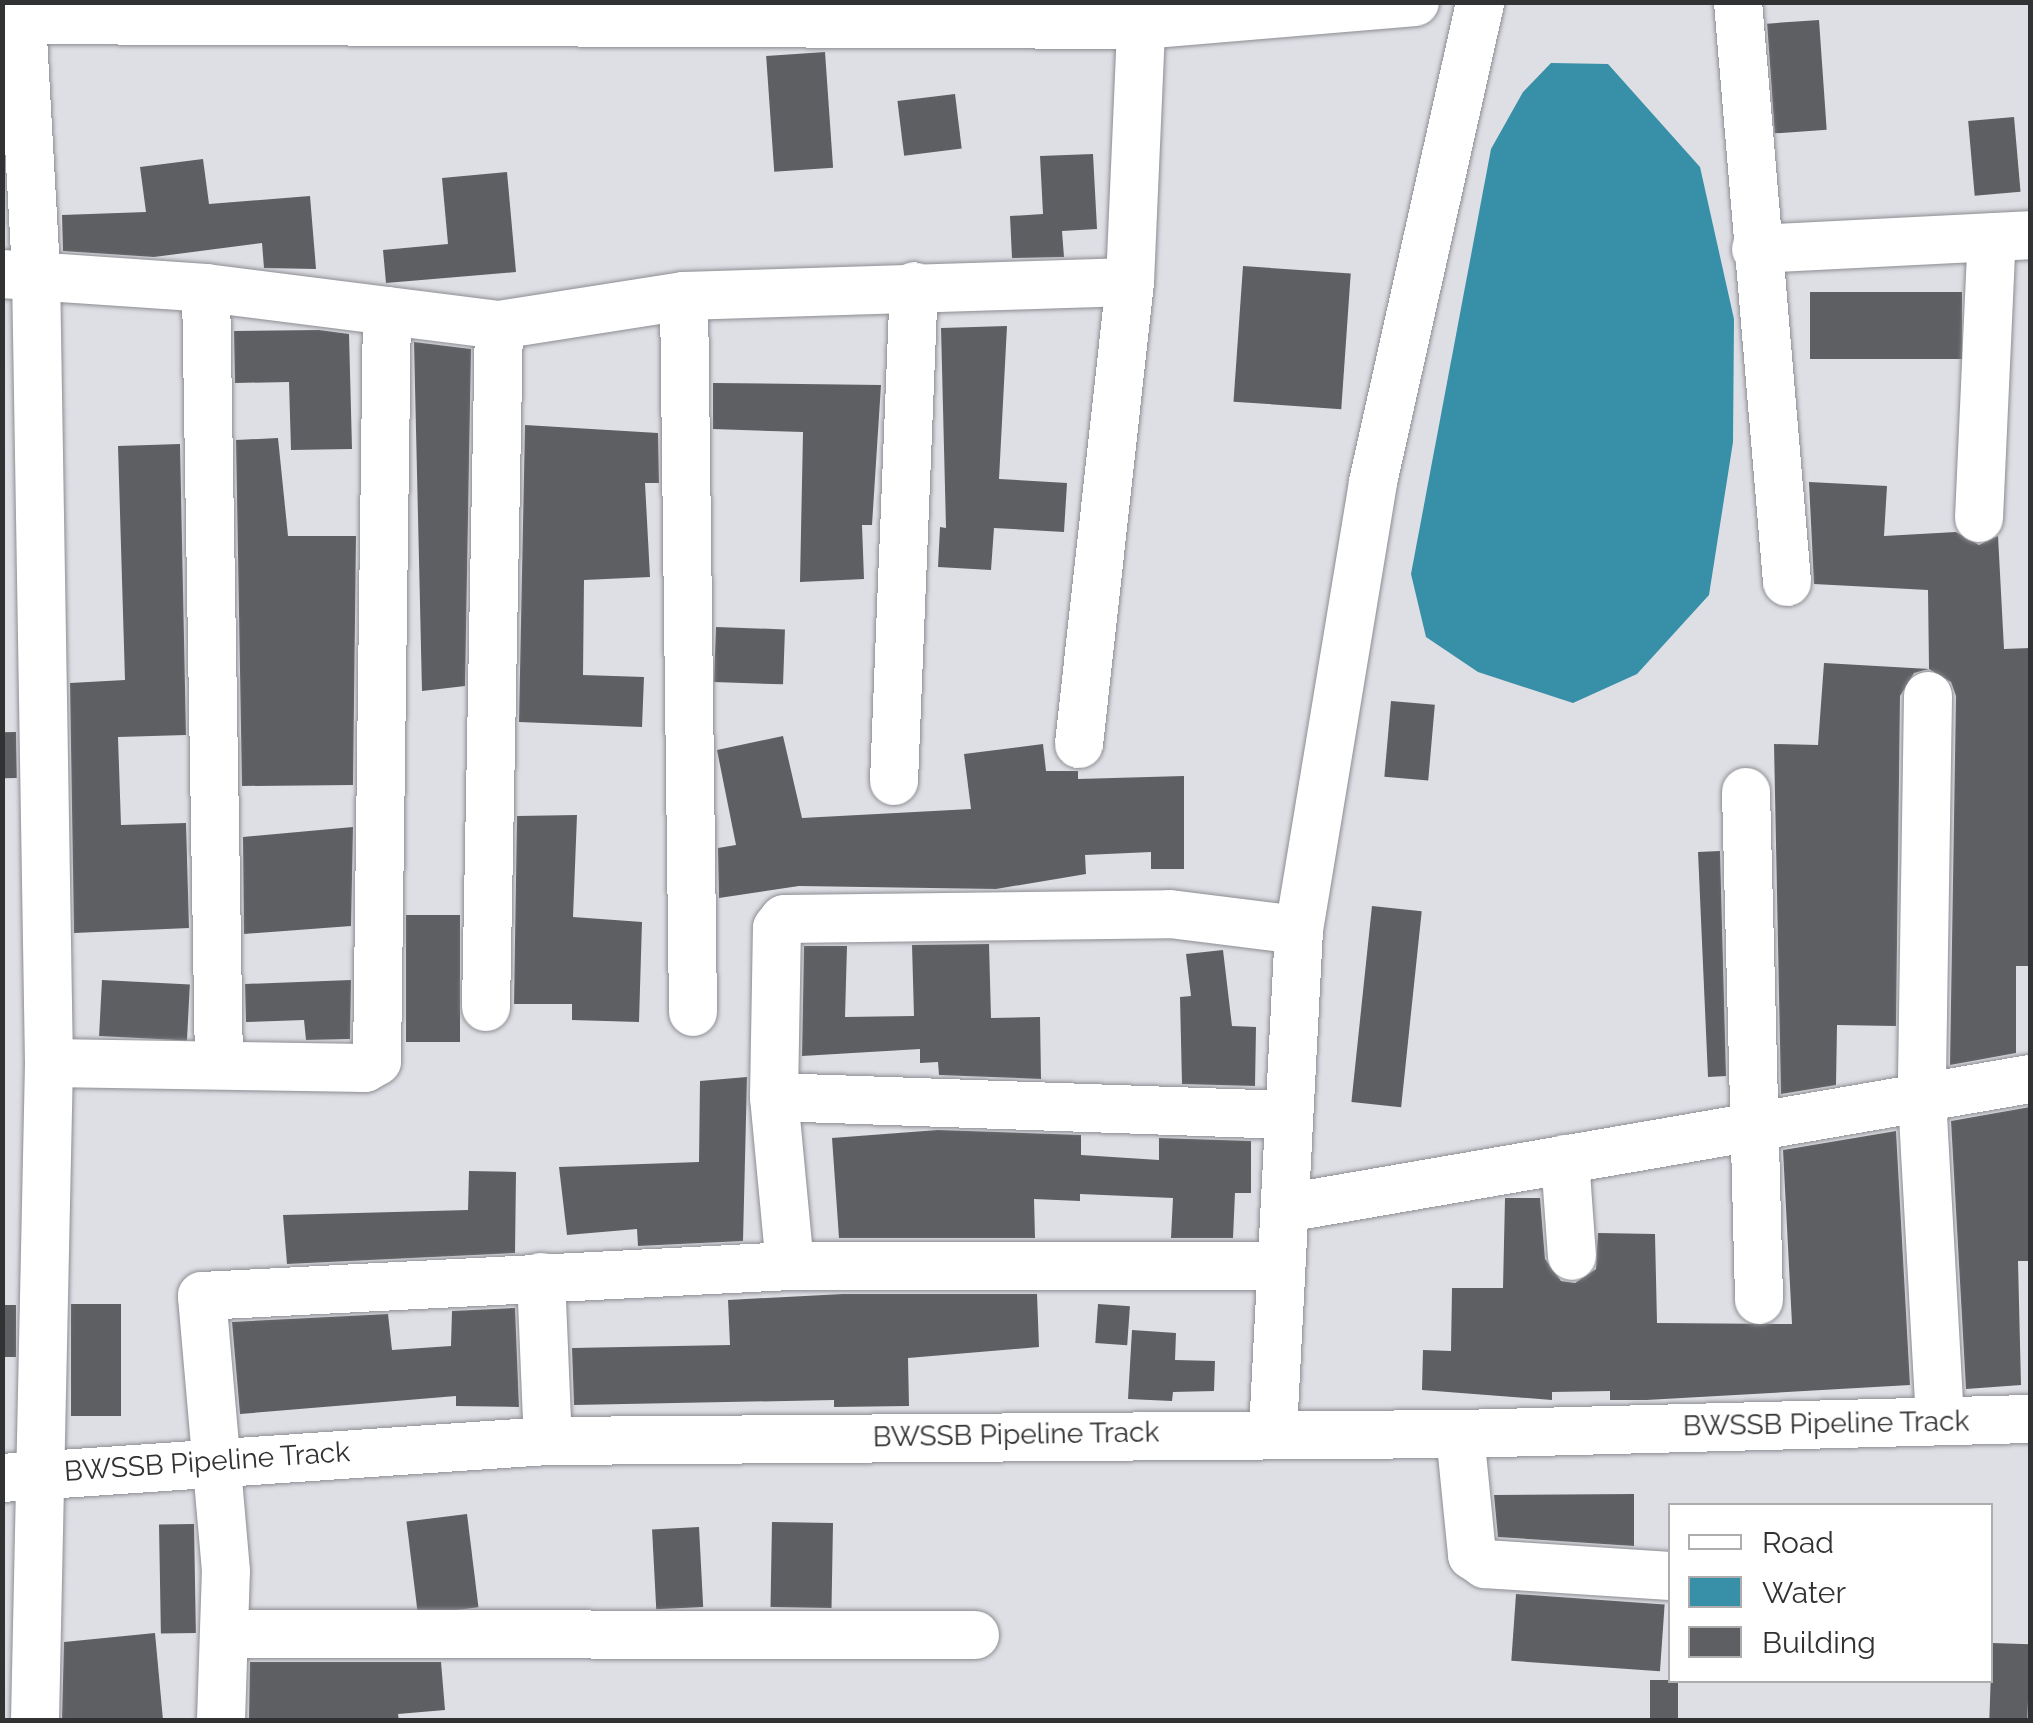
<!DOCTYPE html>
<html>
<head>
<meta charset="utf-8">
<style>
	body { margin:0 }
	#map { position:relative; width:2033px; height:1723px; overflow:hidden; background:#dedfe5; font-family:Raleway,sans-serif }
	div>[style] { position:absolute }
	.water>* { inset:0; background:#388fa8 }
	.building>* { inset:0; background:#5e5f63; transform-origin:0 0 }
	.roads { filter:drop-shadow(0 0 2px #8c8d92) drop-shadow(0 0 2px #8c8d92) }
	.minor>* { height:48px; margin:-24px; padding:0 24px; transform-origin:24px; border-radius:24px; background:#fff }
	span { translate:-50% -50%; white-space:nowrap; text-align:center; line-height:1.15; -webkit-text-stroke:10px #fff; paint-order:stroke }
	.street-label { font-size:28px; color:#313234 }
	.frame { position:absolute; inset:0; border:5px solid #313234; pointer-events:none }
	.legend { position:absolute; left:1668px; top:1503px; width:325px; height:180px; box-sizing:border-box; background:#fff; border:2px solid #adadae; margin:0; padding:12px 18px; list-style:none; font-size:30px; color:#313234 }
	.legend li { display:flex; align-items:center; gap:20px; height:50px }
	.legend b { width:50px; border:2px solid #adadae }
</style>
</head>
<body>
<div id="map">
	<div class="water">
		<div style="clip-path:polygon(1551px 63px,1608px 64px,1700px 167px,1734px 319px,1733px 442px,1709px 595px,1637px 674px,1573px 703px,1478px 672px,1426px 637px,1411px 574px,1491px 149px,1523px 92px)"></div>
	</div>
	<div class="building">
		<div style="left:1819px;top:20px;width:110px;height:52px;rotate:86deg"></div>
		<div style="left:825px;top:52px;width:116px;height:59px;rotate:86deg"></div>
		<div style="left:955px;top:94px;width:55px;height:58px;rotate:83deg"></div>
		<div style="left:2014px;top:117px;width:75px;height:46px;rotate:85deg"></div>
		<div style="clip-path:polygon(1093px 154px,1097px 229px,1062px 231px,1064px 257px,1012px 258px,1010px 216px,1043px 214px,1040px 156px)"></div>
		<div style="clip-path:polygon(203px 159px,209px 204px,310px 196px,316px 269px,264px 268px,262px 243px,154px 257px,63px 251px,62px 215px,146px 212px,140px 167px)"></div>
		<div style="clip-path:polygon(507px 172px,516px 272px,386px 283px,383px 250px,448px 244px,442px 178px)"></div>
		<div style="left:1243px;top:266px;width:108px;height:136px;rotate:4deg"></div>
		<div style="left:1810px;top:292px;width:152px;height:67px"></div>
		<div style="clip-path:polygon(1007px 326px,999px 479px,1067px 483px,1064px 532px,994px 528px,991px 570px,938px 567px,940px 527px,946px 528px,941px 328px)"></div>
		<div style="clip-path:polygon(319px 330px,349px 334px,352px 449px,291px 450px,289px 382px,235px 383px,234px 331px)"></div>
		<div style="clip-path:polygon(414px 342px,471px 349px,465px 686px,422px 691px)"></div>
		<div style="clip-path:polygon(713px 383px,881px 385px,872px 525px,862px 525px,864px 579px,800px 582px,803px 432px,713px 429px)"></div>
		<div style="clip-path:polygon(525px 425px,658px 433px,659px 483px,645px 483px,650px 577px,584px 580px,583px 675px,644px 677px,642px 727px,519px 722px)"></div>
		<div style="clip-path:polygon(278px 438px,288px 536px,356px 536px,353px 785px,242px 786px,236px 440px)"></div>
		<div style="clip-path:polygon(180px 444px,186px 735px,118px 737px,121px 825px,186px 823px,189px 928px,74px 933px,70px 683px,125px 680px,118px 446px)"></div>
		<div style="clip-path:polygon(1809px 482px,1887px 486px,1884px 536px,1956px 532px,1979px 545px,1998px 536px,2004px 649px,2030px 648px,2030px 966px,2016px 966px,2016px 1053px,1950px 1065px,1956px 696px,1951px 682px,1929px 669px,1928px 590px,1814px 584px)"></div>
		<div style="left:716px;top:627px;width:69px;height:55px;rotate:2deg"></div>
		<div style="clip-path:polygon(1824px 663px,1929px 669px,1914px 673px,1900px 696px,1896px 1026px,1837px 1025px,1836px 1085px,1781px 1094px,1774px 744px,1818px 745px)"></div>
		<div style="left:1391px;top:701px;width:44px;height:76px;rotate:5deg"></div>
		<div style="left:16px;top:732px;width:46px;height:14px;rotate:89deg"></div>
		<div style="clip-path:polygon(783px 736px,802px 818px,971px 809px,964px 754px,1043px 744px,1046px 771px,1078px 771px,1078px 779px,1184px 776px,1184px 869px,1151px 869px,1151px 852px,1085px 855px,1086px 874px,996px 889px,799px 886px,719px 898px,718px 848px,736px 845px,717px 750px)"></div>
		<div style="clip-path:polygon(577px 815px,573px 917px,642px 922px,639px 1022px,572px 1020px,572px 1004px,514px 1004px,517px 816px)"></div>
		<div style="clip-path:polygon(353px 827px,351px 926px,244px 934px,243px 837px)"></div>
		<div style="clip-path:polygon(1720px 851px,1726px 1076px,1708px 1077px,1698px 852px)"></div>
		<div style="left:1372px;top:906px;width:50px;height:197px;rotate:6deg"></div>
		<div style="left:460px;top:915px;width:127px;height:54px;rotate:90deg"></div>
		<div style="clip-path:polygon(989px 944px,991px 1018px,1040px 1017px,1041px 1079px,939px 1075px,938px 1062px,920px 1063px,920px 1049px,802px 1056px,804px 946px,847px 946px,845px 1017px,914px 1016px,912px 945px)"></div>
		<div style="clip-path:polygon(1223px 950px,1232px 1026px,1256px 1027px,1255px 1086px,1182px 1084px,1180px 997px,1191px 996px,1186px 954px)"></div>
		<div style="left:102px;top:980px;width:88px;height:56px;rotate:3deg"></div>
		<div style="clip-path:polygon(351px 980px,350px 1039px,306px 1040px,304px 1020px,246px 1022px,245px 984px)"></div>
		<div style="clip-path:polygon(747px 1077px,743px 1241px,638px 1246px,637px 1229px,567px 1235px,559px 1167px,699px 1162px,700px 1081px)"></div>
		<div style="clip-path:polygon(2030px 1107px,2030px 1261px,2018px 1261px,2021px 1385px,1966px 1389px,1951px 1121px)"></div>
		<div style="clip-path:polygon(938px 1130px,1081px 1135px,1081px 1155px,1159px 1160px,1159px 1138px,1251px 1141px,1251px 1193px,1235px 1193px,1233px 1238px,1171px 1238px,1173px 1198px,1080px 1194px,1080px 1201px,1034px 1199px,1035px 1238px,839px 1238px,832px 1138px)"></div>
		<div style="clip-path:polygon(1896px 1131px,1910px 1385px,1646px 1400px,1610px 1400px,1610px 1391px,1552px 1392px,1552px 1400px,1422px 1390px,1423px 1350px,1451px 1351px,1452px 1288px,1503px 1288px,1505px 1198px,1540px 1198px,1545px 1259px,1561px 1281px,1575px 1283px,1596px 1269px,1598px 1233px,1655px 1234px,1657px 1323px,1792px 1324px,1783px 1150px)"></div>
		<div style="clip-path:polygon(469px 1171px,516px 1172px,515px 1253px,287px 1264px,283px 1215px,468px 1210px)"></div>
		<div style="clip-path:polygon(843px 1294px,1037px 1294px,1039px 1347px,908px 1358px,909px 1406px,834px 1407px,834px 1400px,574px 1405px,572px 1348px,730px 1345px,728px 1300px)"></div>
		<div style="left:71px;top:1304px;width:50px;height:112px"></div>
		<div style="left:1098px;top:1304px;width:32px;height:39px;rotate:4deg"></div>
		<div style="left:2px;top:1305px;width:14px;height:52px"></div>
		<div style="clip-path:polygon(515px 1308px,519px 1407px,456px 1406px,456px 1396px,240px 1414px,232px 1322px,388px 1314px,392px 1350px,451px 1346px,452px 1311px)"></div>
		<div style="clip-path:polygon(1132px 1330px,1176px 1333px,1175px 1360px,1215px 1361px,1214px 1391px,1173px 1392px,1172px 1401px,1128px 1399px)"></div>
		<div style="clip-path:polygon(1634px 1494px,1634px 1546px,1498px 1537px,1494px 1495px)"></div>
		<div style="left:467px;top:1514px;width:94px;height:61px;rotate:83deg"></div>
		<div style="left:772px;top:1522px;width:61px;height:85px;rotate:1deg"></div>
		<div style="left:194px;top:1524px;width:109px;height:35px;rotate:89deg"></div>
		<div style="left:699px;top:1527px;width:80px;height:47px;rotate:87deg"></div>
		<div style="left:1516px;top:1594px;width:149px;height:67px;rotate:4deg"></div>
		<div style="clip-path:polygon(155px 1633px,163px 1720px,62px 1720px,64px 1642px)"></div>
		<div style="left:1992px;top:1643px;width:38px;height:77px;rotate:2deg"></div>
		<div style="clip-path:polygon(250px 1662px,441px 1662px,445px 1710px,398px 1714px,399px 1720px,249px 1719px)"></div>
		<div style="left:1650px;top:1680px;width:28px;height:40px"></div>
	</div>
	<div class="roads">
		<div class="minor">
			<div style="left:21px;top:2px;width:270px;rotate:86.8deg"></div>
			<div style="left:36px;top:272px;width:791px;rotate:89.06deg"></div>
			<div style="left:49px;top:1063px;width:657px;rotate:91.22deg"></div>
			<div style="left:1738px;top:2px;width:582px;rotate:85.17deg"></div>
			<div style="left:2px;top:20px;width:1139px;rotate:0.25deg"></div>
			<div style="left:1141px;top:25px;width:275px;rotate:-4.8deg"></div>
			<div style="left:1756px;top:249px;width:274px;rotate:-2.9deg"></div>
			<div style="left:2px;top:274px;width:204px;rotate:3.9deg"></div>
			<div style="left:206px;top:288px;width:295px;rotate:7.2deg"></div>
			<div style="left:499px;top:325px;width:187px;rotate:-8.9deg"></div>
			<div style="left:684px;top:296px;width:446px;rotate:-1.8deg"></div>
			<div style="left:1130px;top:282px;width:257px;rotate:-87.5deg"></div>
			<div style="left:206px;top:288px;width:776px;rotate:89.04deg"></div>
			<div style="left:684px;top:296px;width:716px;rotate:89.28deg"></div>
			<div style="left:1979px;top:518px;width:281px;rotate:-87.4deg"></div>
			<div style="left:1928px;top:696px;width:402px;rotate:90.9deg"></div>
			<div style="left:1922px;top:1098px;width:323px;rotate:86.8deg"></div>
			<div style="left:1079px;top:744px;width:465px;rotate:-83.7deg"></div>
			<div style="left:894px;top:781px;width:495px;rotate:-87.7deg"></div>
			<div style="left:1746px;top:792px;width:508px;rotate:88.53deg"></div>
			<div style="left:486px;top:1007px;width:682px;rotate:-88.91deg"></div>
			<div style="left:49px;top:1063px;width:316px;rotate:0.9deg"></div>
			<div style="left:365px;top:1068px;width:14px;rotate:-30deg"></div>
			<div style="left:377px;top:1061px;width:750px;rotate:-89.24deg"></div>
			<div style="left:774px;top:1097px;width:513px;rotate:2.01deg"></div>
			<div style="left:1565px;top:1159px;width:97px;rotate:85.9deg"></div>
			<div style="left:1286px;top:1208px;width:755px;rotate:-9.84deg"></div>
			<div style="left:790px;top:1266px;width:170px;rotate:-95.4deg"></div>
			<div style="left:774px;top:1097px;width:169px;rotate:-89deg"></div>
			<div style="left:777px;top:928px;width:11px;rotate:-52deg"></div>
			<div style="left:784px;top:919px;width:386px;rotate:-0.7deg"></div>
			<div style="left:1170px;top:914px;width:130px;rotate:7.1deg"></div>
			<div style="left:541px;top:1277px;width:164px;rotate:87.6deg"></div>
			<div style="left:1273px;top:1431px;width:502px;rotate:-87.03deg"></div>
			<div style="left:1299px;top:930px;width:454px;rotate:-80.6deg"></div>
			<div style="left:1373px;top:482px;width:492px;rotate:-77.4deg"></div>
			<div style="left:1460px;top:1434px;width:122px;rotate:84.3deg"></div>
			<div style="left:1472px;top:1555px;width:16px;rotate:35deg"></div>
			<div style="left:1485px;top:1564px;width:185px;rotate:3.7deg"></div>
			<div style="left:2px;top:1478px;width:547px;rotate:-3.88deg"></div>
			<div style="left:548px;top:1441px;width:912px;rotate:-0.44deg"></div>
			<div style="left:1460px;top:1434px;width:570px;rotate:-1.51deg"></div>
			<div style="left:226px;top:1634px;width:749px;rotate:0.08deg"></div>
			<div style="left:221px;top:1720px;width:149px;rotate:-88.1deg"></div>
			<div style="left:226px;top:1571px;width:276px;rotate:-95deg"></div>
			<div style="left:202px;top:1296px;width:589px;rotate:-2.92deg"></div>
			<div style="left:790px;top:1266px;width:489px"></div>
		</div>
	</div>
	<div class="street-label">
		<span style="left:1826px;top:1424px;rotate:-1deg">BWSSB Pipeline Track</span>
		<span style="left:1016px;top:1435px;rotate:-1deg">BWSSB Pipeline Track</span>
		<span style="left:207px;top:1462px;rotate:-4deg">BWSSB Pipeline Track</span>
	</div>
	<div class="frame"></div>
	<ul class="legend">
	<li><b style="height:12px;background:#fff"></b>Road</li>
	<li><b style="height:28px;background:#388fa8"></b>Water</li>
	<li><b style="height:28px;background:#5e5f63"></b>Building</li>
	</ul>
</div>
</body>
</html>
